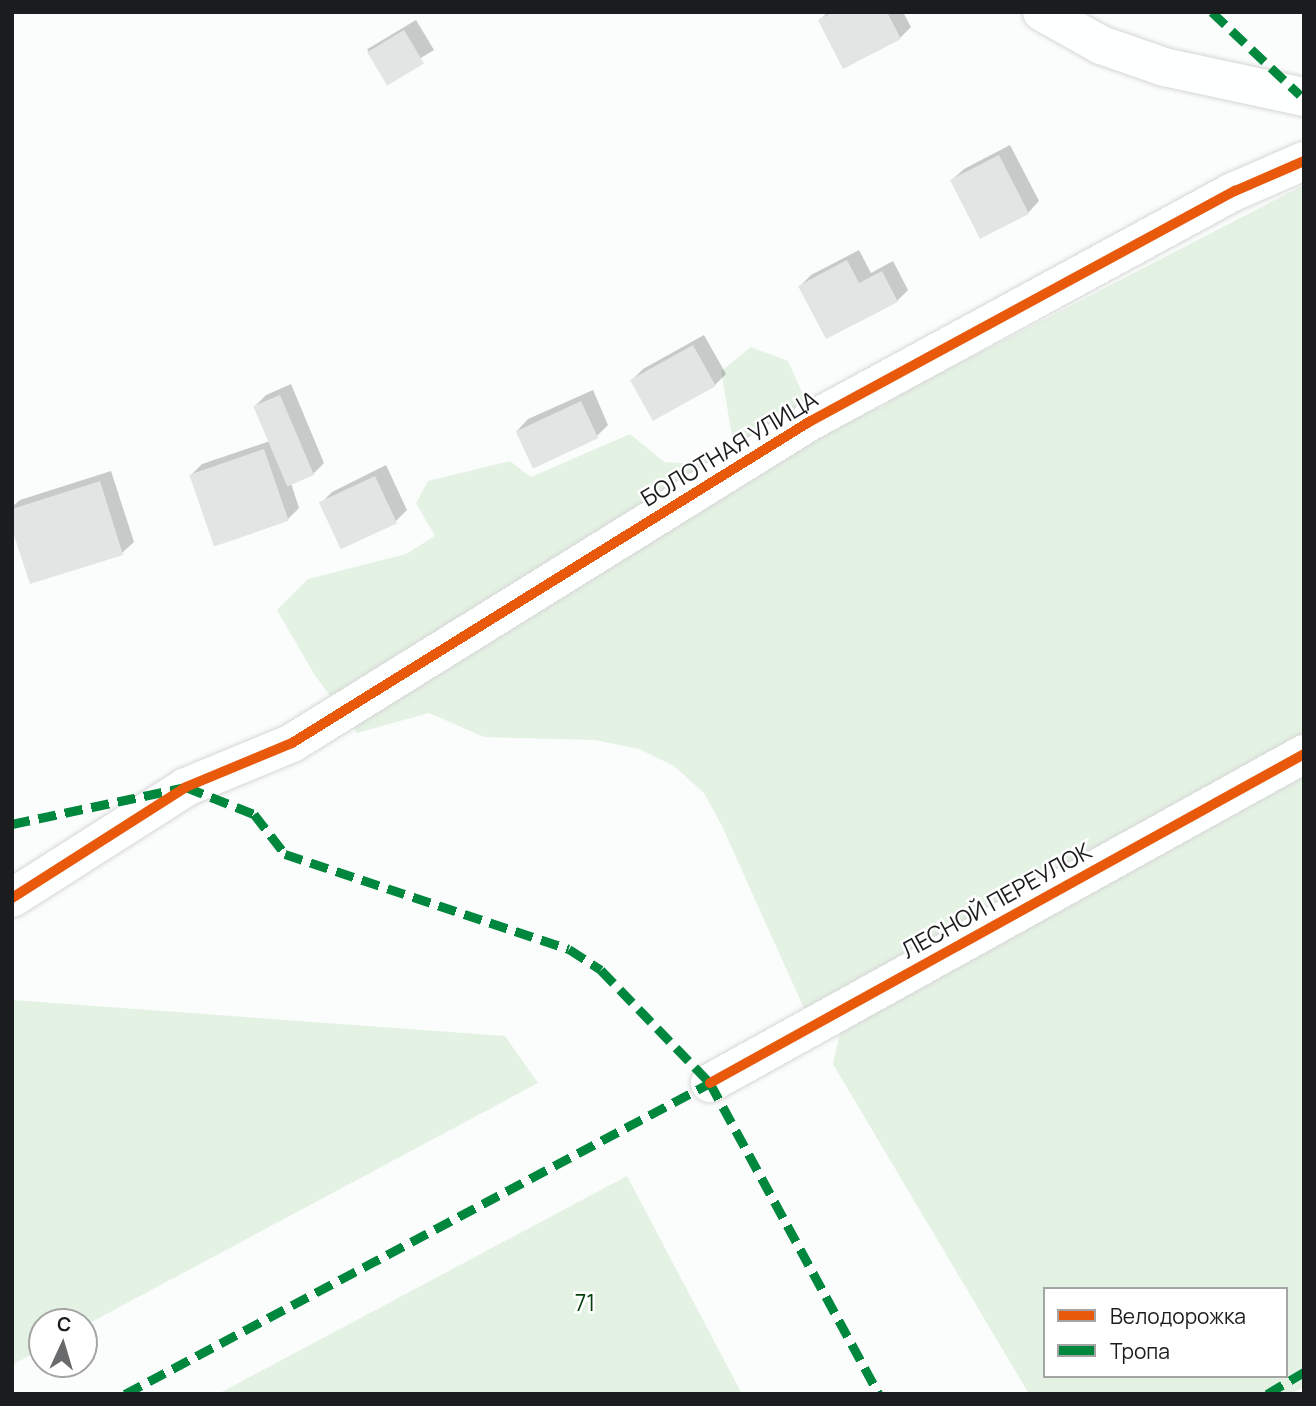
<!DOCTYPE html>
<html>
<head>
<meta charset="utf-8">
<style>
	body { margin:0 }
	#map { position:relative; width:1316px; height:1406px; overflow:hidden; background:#fbfcfc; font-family:Manrope,sans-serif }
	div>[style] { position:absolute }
	.green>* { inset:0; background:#e4f2e4 }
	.shadow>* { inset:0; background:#0003; transform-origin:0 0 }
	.building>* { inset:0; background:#e3e4e4; transform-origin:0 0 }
	.roads { filter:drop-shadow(0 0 2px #d6d6d6) drop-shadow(0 0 2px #d6d6d6) }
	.minor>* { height:38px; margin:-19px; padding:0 19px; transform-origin:19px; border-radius:19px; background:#feffff }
	.quiet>* { height:9px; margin-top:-4.5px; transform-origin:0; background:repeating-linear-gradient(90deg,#00873e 0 18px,transparent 0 27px) }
	.cycleway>* { height:10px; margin:-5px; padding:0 5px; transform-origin:5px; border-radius:5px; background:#e8590c }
	span { translate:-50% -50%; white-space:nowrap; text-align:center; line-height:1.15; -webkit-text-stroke:5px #fff; paint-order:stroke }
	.street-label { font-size:23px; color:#1b1c1d }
	.park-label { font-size:23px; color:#053f0c }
	.frame { position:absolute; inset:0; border:14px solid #1b1c1d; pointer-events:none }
	.legend { position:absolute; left:1043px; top:1287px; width:245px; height:91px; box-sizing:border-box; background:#fff; border:2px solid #a4a4a5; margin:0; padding:9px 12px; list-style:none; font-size:21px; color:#1b1c1d }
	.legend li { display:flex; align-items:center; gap:14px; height:35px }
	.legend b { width:35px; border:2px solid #a4a4a5 }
	.north { position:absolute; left:28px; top:1308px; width:70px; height:70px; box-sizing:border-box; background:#fff; border:2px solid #a4a4a5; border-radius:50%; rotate:4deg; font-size:19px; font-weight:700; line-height:28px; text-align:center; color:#1b1c1d }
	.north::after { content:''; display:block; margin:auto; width:24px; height:32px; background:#696a6b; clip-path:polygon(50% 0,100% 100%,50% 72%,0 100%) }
</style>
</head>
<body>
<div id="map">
	<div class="green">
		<div style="clip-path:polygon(1304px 185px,1304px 743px,807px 1015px,722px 826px,704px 793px,674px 766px,639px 749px,595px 740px,484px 737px,429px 713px,357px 733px,314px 674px,277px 610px,308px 579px,406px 554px,435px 536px,416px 503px,428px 481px,510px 461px,531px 477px,630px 434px,664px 462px,694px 464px,734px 448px,721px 371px,751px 347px,788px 361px,808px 406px,881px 408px,900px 394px)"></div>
		<div style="clip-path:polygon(evenodd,1304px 773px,1304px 1387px,1290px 1394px,1029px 1394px,833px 1064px,842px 1025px,1304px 773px,1045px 1289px,1286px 1289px,1286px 1376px,1045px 1376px,1045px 1289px)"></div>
		<div style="clip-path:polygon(12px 1000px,505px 1036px,538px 1083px,84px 1326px,84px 1322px,42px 1322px,42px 1349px,12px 1365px)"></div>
		<div style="clip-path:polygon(627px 1176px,742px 1394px,218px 1394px)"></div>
	</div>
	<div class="shadow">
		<div style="clip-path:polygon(828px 12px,903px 12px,911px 27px,900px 38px,820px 20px)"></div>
		<div style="left:416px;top:20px;width:35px;height:57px;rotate:59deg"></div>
		<div style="clip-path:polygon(1010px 145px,1039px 201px,1028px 213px,952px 180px,964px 169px)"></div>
		<div style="clip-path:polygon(859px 250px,871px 273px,893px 261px,908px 290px,897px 301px,800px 286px,811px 275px)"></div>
		<div style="clip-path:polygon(704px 335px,726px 374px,715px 385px,632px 380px,643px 369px)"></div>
		<div style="clip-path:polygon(291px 384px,324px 463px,313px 474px,291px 483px,299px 508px,288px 519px,191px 475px,202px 464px,270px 441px,255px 406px,266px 395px)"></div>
		<div style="clip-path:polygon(593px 390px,608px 425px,597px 436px,517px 431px,528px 419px)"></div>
		<div style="clip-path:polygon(386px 465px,407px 510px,396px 521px,343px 547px,321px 503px,332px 492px)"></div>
		<div style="clip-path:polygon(111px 471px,134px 542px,122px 553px,12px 523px,12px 507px,20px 500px)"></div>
	</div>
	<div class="building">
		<div style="clip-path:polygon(833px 12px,887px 12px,901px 39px,843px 69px,818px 20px)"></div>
		<div style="left:404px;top:30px;width:39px;height:43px;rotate:59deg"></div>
		<div style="left:999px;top:155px;width:66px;height:55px;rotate:63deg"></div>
		<div style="clip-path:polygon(847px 260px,859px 283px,882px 271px,898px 302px,826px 339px,798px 286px)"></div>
		<div style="left:693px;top:345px;width:47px;height:72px;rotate:61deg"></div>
		<div style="left:280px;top:395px;width:87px;height:29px;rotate:67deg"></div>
		<div style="left:581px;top:401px;width:41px;height:72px;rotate:65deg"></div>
		<div style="left:264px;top:449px;width:76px;height:79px;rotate:71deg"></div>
		<div style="left:375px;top:476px;width:52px;height:62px;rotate:65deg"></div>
		<div style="clip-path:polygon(100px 481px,123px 555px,30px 584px,12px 529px,12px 509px)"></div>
	</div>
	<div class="roads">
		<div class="minor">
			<div style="left:1042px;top:12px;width:68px;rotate:29.2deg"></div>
			<div style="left:1101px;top:45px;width:67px;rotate:19.2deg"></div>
			<div style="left:1164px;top:67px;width:143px;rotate:12.1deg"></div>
			<div style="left:12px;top:898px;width:206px;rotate:-32.5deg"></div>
			<div style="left:186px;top:787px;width:115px;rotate:-22.5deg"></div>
			<div style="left:292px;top:743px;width:609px;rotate:-31.84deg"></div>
			<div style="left:809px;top:422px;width:485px;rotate:-28.5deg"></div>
			<div style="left:1235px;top:191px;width:75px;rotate:-23.5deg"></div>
			<div style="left:710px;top:1083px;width:679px;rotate:-28.98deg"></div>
		</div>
	</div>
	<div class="quiet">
		<div style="left:1212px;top:12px;width:121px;rotate:43.3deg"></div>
		<div style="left:12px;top:824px;width:178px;rotate:-12deg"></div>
		<div style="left:186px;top:787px;width:73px;rotate:21.7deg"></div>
		<div style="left:254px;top:814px;width:51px;rotate:52.2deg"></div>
		<div style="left:285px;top:854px;width:299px;rotate:18.5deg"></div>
		<div style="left:569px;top:949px;width:38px;rotate:33deg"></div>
		<div style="left:601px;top:970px;width:157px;rotate:46deg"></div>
		<div style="left:710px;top:1083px;width:354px;rotate:61.5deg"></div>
		<div style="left:125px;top:1394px;width:663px;rotate:-28deg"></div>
		<div style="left:1267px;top:1394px;width:43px;rotate:-30.7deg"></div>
	</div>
	<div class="cycleway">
		<div style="left:12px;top:898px;width:206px;rotate:-32.5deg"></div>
		<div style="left:186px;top:787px;width:115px;rotate:-22.5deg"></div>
		<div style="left:292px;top:743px;width:609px;rotate:-31.84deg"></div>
		<div style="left:809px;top:422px;width:485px;rotate:-28.5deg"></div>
		<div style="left:1235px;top:191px;width:75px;rotate:-23.5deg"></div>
		<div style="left:710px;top:1083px;width:679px;rotate:-28.98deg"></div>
	</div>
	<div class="street-label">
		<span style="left:729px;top:448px;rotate:-31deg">БОЛОТНАЯ УЛИЦА</span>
		<span style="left:996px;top:900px;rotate:-29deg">ЛЕСНОЙ ПЕРЕУЛОК</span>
	</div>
	<div class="park-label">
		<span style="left:585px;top:1302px">71</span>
	</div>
	<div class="frame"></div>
	<ul class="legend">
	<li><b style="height:9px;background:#e8590c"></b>Велодорожка</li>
	<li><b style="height:9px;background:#00873e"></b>Тропа</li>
	</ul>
	<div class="north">С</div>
</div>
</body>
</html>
